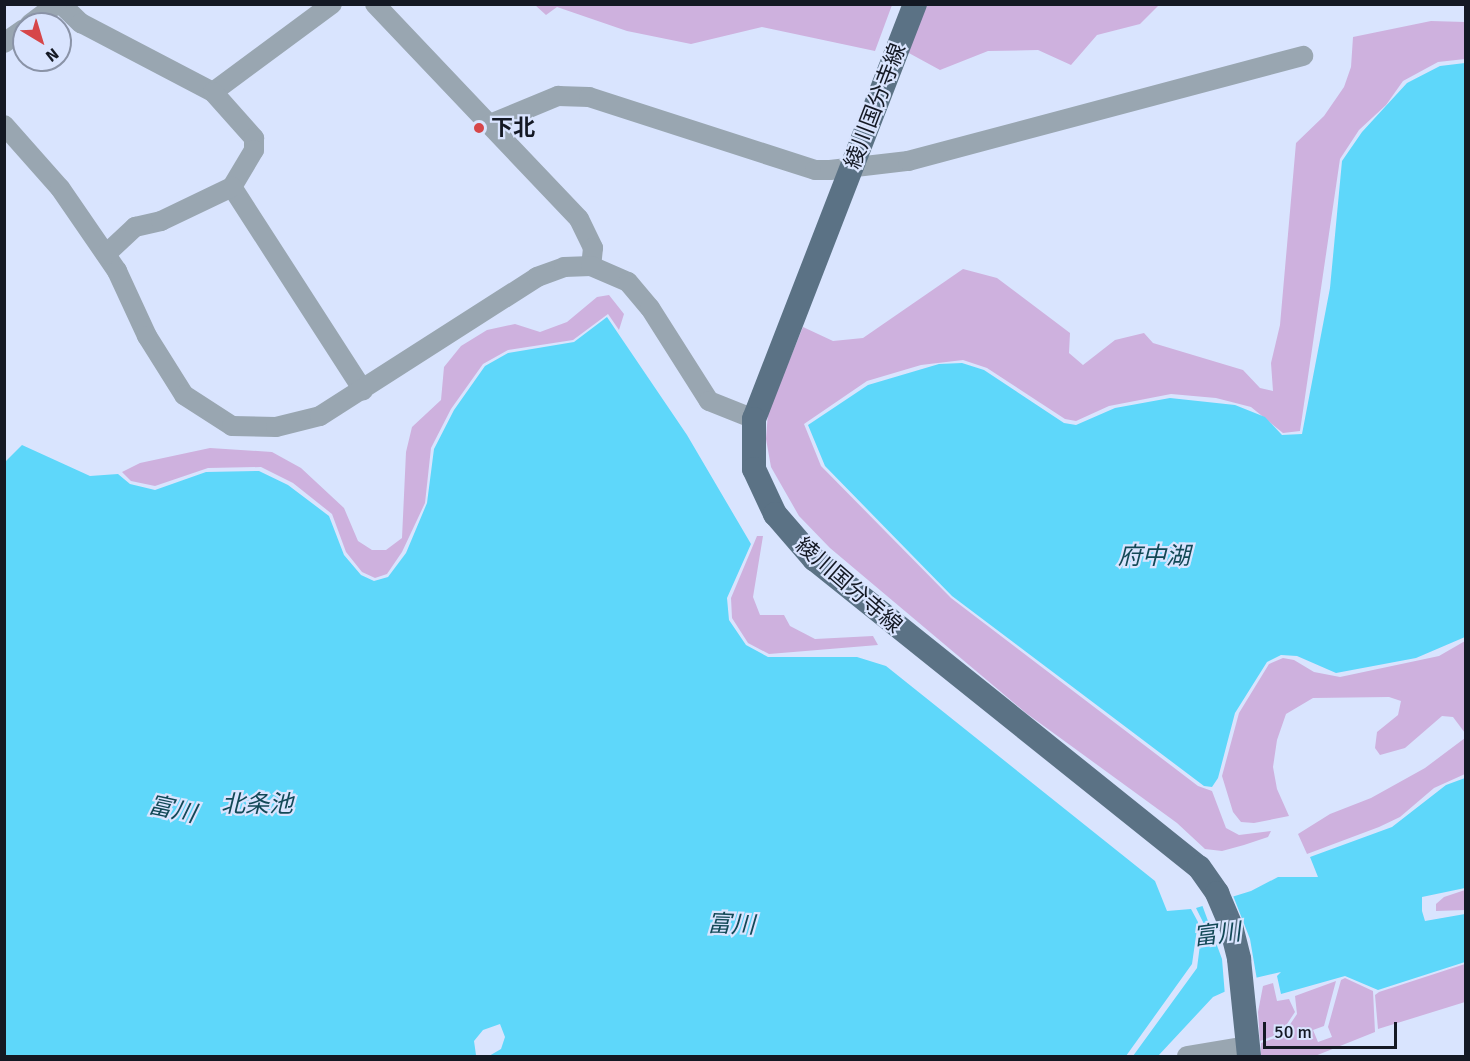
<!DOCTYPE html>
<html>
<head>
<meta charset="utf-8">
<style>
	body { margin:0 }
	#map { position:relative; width:1470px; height:1061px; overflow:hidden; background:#d9e4fe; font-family:Signika,"Noto Sans JP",sans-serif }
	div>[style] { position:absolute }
	.green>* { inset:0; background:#ceb1de }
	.water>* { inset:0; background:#5ed7fa }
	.pier>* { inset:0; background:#d9e4fe }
	.minor>* { height:20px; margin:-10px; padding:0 10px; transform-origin:10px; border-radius:10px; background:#99a6b1 }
	.major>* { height:24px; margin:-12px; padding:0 12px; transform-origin:12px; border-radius:12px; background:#5b7285 }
	.dots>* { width:16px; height:16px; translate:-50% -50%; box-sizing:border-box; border:3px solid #d9e4fe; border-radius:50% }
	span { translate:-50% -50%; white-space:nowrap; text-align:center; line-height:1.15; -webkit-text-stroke:4.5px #d9e4fe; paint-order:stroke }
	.street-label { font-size:22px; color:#141924 }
	.poi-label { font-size:22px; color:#141924; font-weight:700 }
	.left { translate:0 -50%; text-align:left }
	.water-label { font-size:24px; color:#124856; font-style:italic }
	.frame { position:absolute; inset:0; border:6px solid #141924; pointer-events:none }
	.north { position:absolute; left:12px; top:12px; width:60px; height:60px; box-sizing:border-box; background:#d9e4fe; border:2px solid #8a93a7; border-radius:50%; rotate:142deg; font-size:16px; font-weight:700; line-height:24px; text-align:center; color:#141924 }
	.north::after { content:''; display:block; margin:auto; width:21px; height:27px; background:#d64649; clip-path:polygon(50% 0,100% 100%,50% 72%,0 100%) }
	.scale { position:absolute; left:1263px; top:1022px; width:134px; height:27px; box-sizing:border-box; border:3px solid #141924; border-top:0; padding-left:8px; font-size:18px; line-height:21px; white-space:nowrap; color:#141924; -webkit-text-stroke:4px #d9e4fe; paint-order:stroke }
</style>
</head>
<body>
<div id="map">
	<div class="green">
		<div style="clip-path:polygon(535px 5px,892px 5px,875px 51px,762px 27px,691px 44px,627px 31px,557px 7px,546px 15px)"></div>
		<div style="clip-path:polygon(926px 5px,1159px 5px,1140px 24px,1097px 35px,1071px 65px,1038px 50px,988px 51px,940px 70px,907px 52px)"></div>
		<div style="clip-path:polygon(1431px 21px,1465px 22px,1465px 59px,1438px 62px,1403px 81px,1386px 105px,1359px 130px,1340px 159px,1300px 431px,1283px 433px,1251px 407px,1216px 398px,1171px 394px,1109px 406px,1076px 421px,1065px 419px,987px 368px,963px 360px,921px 365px,867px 381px,804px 424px,821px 466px,951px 598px,1198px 786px,1212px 791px,1226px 828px,1239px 835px,1271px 831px,1268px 837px,1244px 845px,1222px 851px,1205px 849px,1177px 823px,1026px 713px,830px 548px,799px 516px,771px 467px,766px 439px,768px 412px,803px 327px,833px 341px,863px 338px,963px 269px,997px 278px,1070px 333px,1069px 353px,1083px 365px,1115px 340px,1144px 333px,1153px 343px,1243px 370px,1260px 388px,1273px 391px,1271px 363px,1280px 325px,1296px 143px,1324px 116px,1344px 87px,1351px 67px,1353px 37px)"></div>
		<div style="clip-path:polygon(609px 295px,624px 314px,619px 330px,608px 314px,573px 340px,508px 350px,483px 364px,451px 409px,431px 448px,425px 503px,402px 552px,387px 574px,375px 578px,362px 572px,346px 552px,332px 514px,293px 483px,261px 467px,208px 468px,155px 486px,131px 481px,122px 472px,140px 463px,210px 448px,272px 452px,301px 468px,344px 508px,358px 541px,372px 550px,386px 550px,402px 538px,406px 452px,412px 427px,441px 400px,444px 367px,461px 346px,487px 330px,515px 324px,540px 332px,567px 322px,597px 297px)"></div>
		<div style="clip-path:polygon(757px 536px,763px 536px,753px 597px,760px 615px,784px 615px,790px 626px,815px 639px,873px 636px,878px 645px,769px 654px,748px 643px,732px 618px,731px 598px)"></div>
		<div style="clip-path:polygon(1465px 641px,1465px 733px,1453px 717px,1442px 716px,1405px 748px,1380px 755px,1375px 748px,1377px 732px,1398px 715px,1401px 701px,1389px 697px,1313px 698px,1286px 714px,1277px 740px,1273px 767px,1277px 789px,1289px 816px,1254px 823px,1241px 822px,1233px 812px,1222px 776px,1239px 713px,1269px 664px,1283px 658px,1294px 660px,1314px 672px,1340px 677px,1439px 656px)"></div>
		<div style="clip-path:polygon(1465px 738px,1465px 774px,1434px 788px,1400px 817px,1379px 827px,1307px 854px,1298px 834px,1330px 814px,1371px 798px,1425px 768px)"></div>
		<div style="clip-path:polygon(1465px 890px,1465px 910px,1436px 911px,1436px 904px,1444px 897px)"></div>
		<div style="clip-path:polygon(1465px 964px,1465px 1002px,1378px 1029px,1375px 995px,1379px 992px)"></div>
		<div style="clip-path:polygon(1345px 978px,1373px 991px,1375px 1032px,1315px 1056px,1261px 1056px,1261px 1043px,1283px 1035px,1297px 1014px,1295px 996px,1336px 981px,1324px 1026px,1313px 1030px,1318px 1042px,1332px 1037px,1328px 1027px,1341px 980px)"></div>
		<div style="clip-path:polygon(1273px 983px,1277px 1001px,1289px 999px,1295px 1012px,1281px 1033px,1260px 1041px,1258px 1012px,1263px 986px)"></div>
	</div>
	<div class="water">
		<div style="clip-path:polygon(1465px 63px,1465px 637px,1416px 658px,1336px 673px,1297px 656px,1281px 655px,1267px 662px,1235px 713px,1218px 778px,1212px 787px,1204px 786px,952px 596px,825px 466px,808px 425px,868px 385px,939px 364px,962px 363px,984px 370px,1064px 423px,1076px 425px,1115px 408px,1170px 398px,1235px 405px,1265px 417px,1282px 435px,1302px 434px,1330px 288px,1342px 161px,1362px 132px,1407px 83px,1440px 66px)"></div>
		<div style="clip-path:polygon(607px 317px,687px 435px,751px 544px,727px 598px,729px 620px,746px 645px,768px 657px,857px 657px,886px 666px,1155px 881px,1167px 911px,1191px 909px,1198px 922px,1192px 964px,1126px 1056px,489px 1056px,501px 1049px,505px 1037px,500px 1024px,483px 1030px,474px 1041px,476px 1055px,485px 1056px,5px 1056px,5px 462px,22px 445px,90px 476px,118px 474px,130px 484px,155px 490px,206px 472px,259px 471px,288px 485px,329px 516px,344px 555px,361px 575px,374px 581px,388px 577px,406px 553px,427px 503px,434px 449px,454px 410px,485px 366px,508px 353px,574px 342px)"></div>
		<div style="clip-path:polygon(1465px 778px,1465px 888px,1422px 897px,1422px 911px,1425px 921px,1465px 914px,1465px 962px,1378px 990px,1345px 976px,1281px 994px,1277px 976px,1281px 972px,1255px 978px,1213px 997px,1158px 1056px,1133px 1056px,1197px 968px,1203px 922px,1196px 908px,1251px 891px,1278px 877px,1318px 877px,1310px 857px,1392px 827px,1446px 785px)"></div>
	</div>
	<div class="pier">
		<div style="clip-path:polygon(1232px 893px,1250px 939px,1257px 980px,1225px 996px,1222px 959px,1201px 902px)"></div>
	</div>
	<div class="minor">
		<div style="left:61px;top:4px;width:28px;rotate:44deg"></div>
		<div style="left:81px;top:23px;width:149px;rotate:27.6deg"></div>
		<div style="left:213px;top:92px;width:148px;rotate:-36.5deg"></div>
		<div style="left:375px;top:4px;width:296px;rotate:46.5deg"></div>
		<div style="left:579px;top:219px;width:32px;rotate:64deg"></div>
		<div style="left:593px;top:248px;width:18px;rotate:96deg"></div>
		<div style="left:30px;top:24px;width:34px;rotate:-37deg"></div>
		<div style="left:4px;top:43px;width:24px;rotate:-35deg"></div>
		<div style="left:213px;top:92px;width:62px;rotate:48.3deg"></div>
		<div style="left:254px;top:138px;width:12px;rotate:90deg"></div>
		<div style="left:254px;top:150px;width:43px;rotate:120.7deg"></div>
		<div style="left:232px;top:187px;width:242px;rotate:57.2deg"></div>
		<div style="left:490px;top:124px;width:74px;rotate:-22.4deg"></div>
		<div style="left:558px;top:96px;width:31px;rotate:2deg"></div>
		<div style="left:589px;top:97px;width:237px;rotate:17.9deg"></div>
		<div style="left:815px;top:170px;width:15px"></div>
		<div style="left:830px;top:170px;width:79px;rotate:-6.6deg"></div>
		<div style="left:908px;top:161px;width:409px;rotate:-14.9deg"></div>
		<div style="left:4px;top:125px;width:84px;rotate:48.4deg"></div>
		<div style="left:60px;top:188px;width:101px;rotate:55.5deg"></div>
		<div style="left:117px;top:271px;width:72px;rotate:65.2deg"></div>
		<div style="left:147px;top:336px;width:70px;rotate:57.9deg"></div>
		<div style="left:184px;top:395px;width:57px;rotate:32.9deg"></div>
		<div style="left:232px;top:426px;width:44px;rotate:1.3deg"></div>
		<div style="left:276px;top:427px;width:45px;rotate:-14deg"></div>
		<div style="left:320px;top:416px;width:258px;rotate:-32.6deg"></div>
		<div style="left:537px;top:277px;width:29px;rotate:-20deg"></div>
		<div style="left:564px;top:267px;width:27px;rotate:-2deg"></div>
		<div style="left:591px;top:266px;width:40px;rotate:23.4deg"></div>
		<div style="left:628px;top:282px;width:34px;rotate:50deg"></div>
		<div style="left:650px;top:308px;width:110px;rotate:57.6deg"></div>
		<div style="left:709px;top:401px;width:48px;rotate:21.8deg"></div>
		<div style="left:106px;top:254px;width:40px;rotate:-43deg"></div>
		<div style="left:135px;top:227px;width:27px;rotate:-13deg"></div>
		<div style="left:161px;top:221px;width:79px;rotate:-25.6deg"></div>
		<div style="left:1187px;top:1056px;width:62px;rotate:-9.3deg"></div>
	</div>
	<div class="major">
		<div style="left:915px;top:4px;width:445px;rotate:111.2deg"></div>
		<div style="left:754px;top:419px;width:50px;rotate:90deg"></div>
		<div style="left:754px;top:469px;width:50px;rotate:65deg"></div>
		<div style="left:775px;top:514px;width:60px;rotate:49.1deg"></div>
		<div style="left:814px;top:559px;width:493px;rotate:38.7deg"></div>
		<div style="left:1199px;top:867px;width:32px;rotate:55deg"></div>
		<div style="left:1217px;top:893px;width:36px;rotate:67deg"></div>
		<div style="left:1231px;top:926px;width:34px;rotate:76deg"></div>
		<div style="left:1239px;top:959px;width:98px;rotate:84.1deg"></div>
	</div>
	<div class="dots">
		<div style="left:479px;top:128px;background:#d64649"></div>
	</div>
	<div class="street-label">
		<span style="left:875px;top:106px;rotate:-69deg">綾川国分寺線</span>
		<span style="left:849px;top:585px;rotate:41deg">綾川国分寺線</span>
	</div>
	<div class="poi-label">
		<span class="left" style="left:491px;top:128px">下北</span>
	</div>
	<div class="water-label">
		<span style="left:1154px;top:557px">府中湖</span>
		<span style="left:257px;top:805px">北条池</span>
		<span style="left:172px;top:810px;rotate:12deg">富川</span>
		<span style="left:731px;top:925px;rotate:2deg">富川</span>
		<span style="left:1217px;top:935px;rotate:-7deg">富川</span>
	</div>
	<div class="frame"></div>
	<div class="north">N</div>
	<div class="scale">50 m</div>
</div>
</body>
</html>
